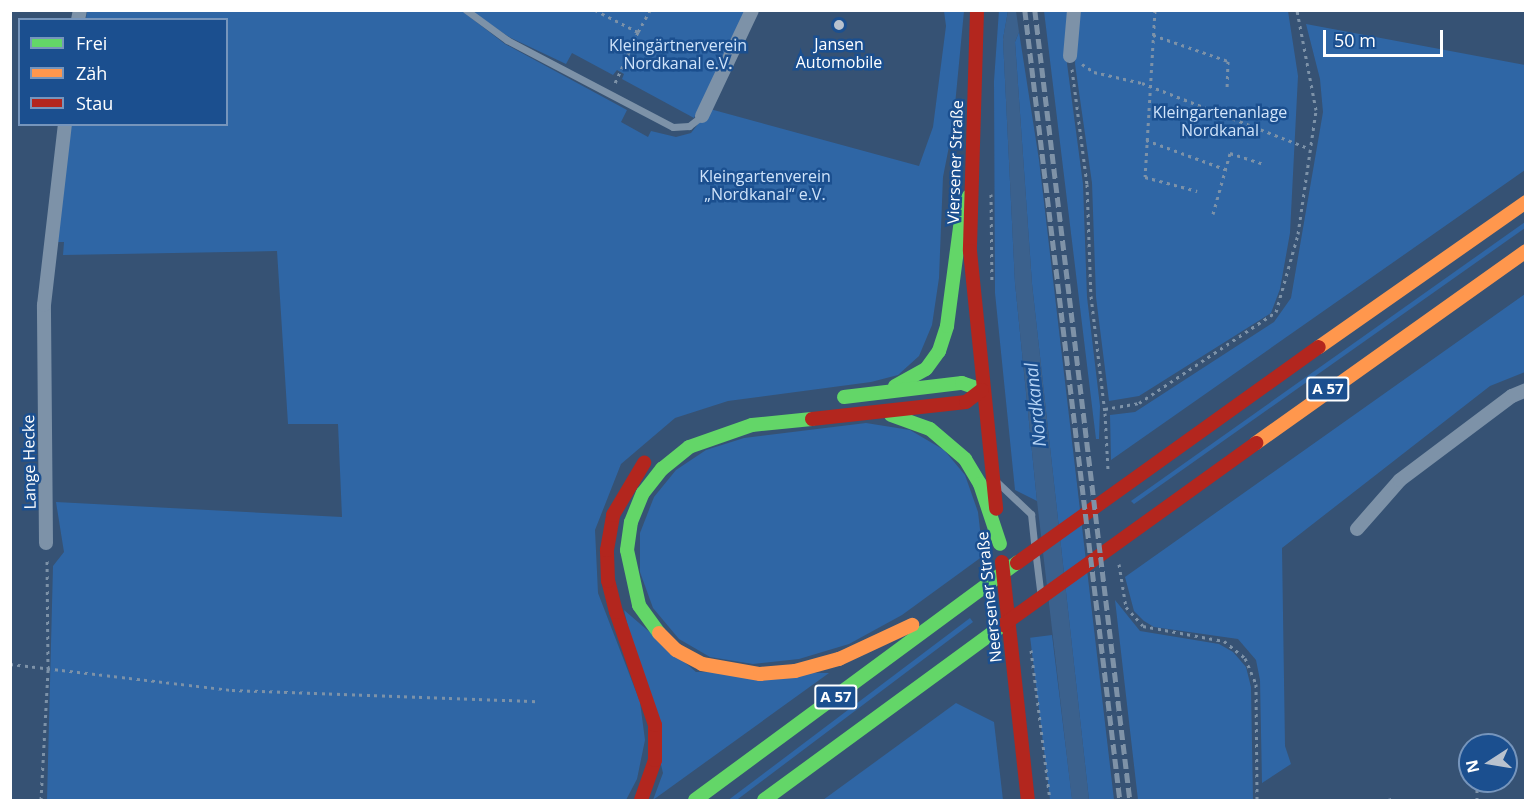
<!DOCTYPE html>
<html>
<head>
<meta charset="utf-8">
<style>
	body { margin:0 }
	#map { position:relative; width:1536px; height:811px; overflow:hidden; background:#365274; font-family:"Open Sans",sans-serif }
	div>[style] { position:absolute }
	.green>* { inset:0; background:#2f66a5; transform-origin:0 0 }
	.water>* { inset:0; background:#3b618d }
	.path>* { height:3px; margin-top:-1.5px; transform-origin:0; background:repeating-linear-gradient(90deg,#7d92a8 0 3px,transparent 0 7.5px) }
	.lane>* { height:7px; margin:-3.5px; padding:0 3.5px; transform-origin:3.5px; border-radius:3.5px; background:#7d92a8 }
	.street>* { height:14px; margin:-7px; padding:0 7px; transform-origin:7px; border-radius:7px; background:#7d92a8 }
	.fast>* { height:14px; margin:-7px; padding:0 7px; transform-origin:7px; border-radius:7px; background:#63d668 }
	.slow>* { height:14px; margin:-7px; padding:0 7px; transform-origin:7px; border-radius:7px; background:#ff974d }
	.jam>* { height:14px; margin:-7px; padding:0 7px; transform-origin:7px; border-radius:7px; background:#b3261e }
	.rail>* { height:4.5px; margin-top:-2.25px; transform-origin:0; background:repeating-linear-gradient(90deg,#7e92a7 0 10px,transparent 0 14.5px) }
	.dots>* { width:16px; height:16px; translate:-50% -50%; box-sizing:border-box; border:3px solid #1b4f8f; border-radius:50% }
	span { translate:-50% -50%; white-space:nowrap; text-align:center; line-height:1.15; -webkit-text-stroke:5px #1b4f8f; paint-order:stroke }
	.shield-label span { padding:2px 4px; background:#1b4f8f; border:2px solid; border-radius:4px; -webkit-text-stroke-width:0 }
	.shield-label { font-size:15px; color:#fff; font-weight:700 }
	.poi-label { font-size:16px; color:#fff }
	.park-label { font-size:16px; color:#cfe3fa }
	.street-label { font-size:16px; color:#fff }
	.water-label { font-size:18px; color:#b5d3f5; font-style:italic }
	.frame { position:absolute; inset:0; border:12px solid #fff; pointer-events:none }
	.legend { position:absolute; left:18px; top:18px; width:210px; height:108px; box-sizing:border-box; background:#1b4f8f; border:2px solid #7695bc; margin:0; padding:8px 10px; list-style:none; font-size:18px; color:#fff }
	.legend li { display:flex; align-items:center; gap:12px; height:30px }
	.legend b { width:30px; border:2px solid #7695bc }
	.north { position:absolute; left:1458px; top:733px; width:60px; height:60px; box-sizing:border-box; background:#1b4f8f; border:2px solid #7695bc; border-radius:50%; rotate:258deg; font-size:16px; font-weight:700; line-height:24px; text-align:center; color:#fff }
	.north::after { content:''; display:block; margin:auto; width:21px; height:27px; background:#b9c2ce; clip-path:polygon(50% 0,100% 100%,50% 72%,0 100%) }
	.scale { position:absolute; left:1323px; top:30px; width:120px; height:27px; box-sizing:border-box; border:3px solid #fff; border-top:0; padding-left:8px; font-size:18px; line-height:21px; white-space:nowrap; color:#fff; -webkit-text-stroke:4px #1b4f8f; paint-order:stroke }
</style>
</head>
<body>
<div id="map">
	<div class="green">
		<div style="clip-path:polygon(999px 10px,1008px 11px,1003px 39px,1015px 283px,1037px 501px,1015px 490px,995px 293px,994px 81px)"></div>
		<div style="clip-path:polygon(87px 11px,462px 11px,505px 44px,627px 110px,621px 122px,648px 137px,651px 131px,676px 137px,691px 133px,710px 109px,919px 166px,933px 127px,946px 26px,944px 11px,964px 11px,953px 126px,943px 177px,939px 278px,932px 325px,919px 356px,898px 375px,871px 382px,728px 401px,675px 418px,621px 464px,595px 530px,598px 593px,640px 702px,645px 740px,637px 779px,626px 800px,47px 800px,53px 566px,64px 552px,56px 502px,342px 517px,338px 424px,288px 424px,277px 251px,63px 255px,64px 242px,55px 242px,71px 125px,226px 124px,226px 20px,86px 19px)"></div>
		<div style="clip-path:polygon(471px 11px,746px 11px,694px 118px,622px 79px,624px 74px,617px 70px,613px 75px,572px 53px,566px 64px,509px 37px)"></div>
		<div style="clip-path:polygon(1044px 11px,1070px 11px,1066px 56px,1083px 184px,1087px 297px,1100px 406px,1099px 439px,1096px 439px)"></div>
		<div style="clip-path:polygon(1078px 11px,1288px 11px,1298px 76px,1290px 233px,1280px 289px,1271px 313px,1139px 396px,1109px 401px,1096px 297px,1092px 183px,1075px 64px)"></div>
		<div style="clip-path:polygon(1306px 24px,1525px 65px,1525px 170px,1111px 460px,1110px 415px,1135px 412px,1274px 322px,1291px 298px,1323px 112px,1320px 79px)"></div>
		<div style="clip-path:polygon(1019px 32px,1039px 160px,1114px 800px,1089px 800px,1032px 284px,1015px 42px)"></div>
		<div style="clip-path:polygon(1525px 222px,1525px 228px,1134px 504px,1131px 501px)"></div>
		<div style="clip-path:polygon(1525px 294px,1525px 372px,1490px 386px,1282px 548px,1285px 746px,1291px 764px,1262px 783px,1260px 680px,1256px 660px,1238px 639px,1154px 627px,1144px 621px,1134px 611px,1125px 577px)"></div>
		<div style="clip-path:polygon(866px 423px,910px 430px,944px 450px,965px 475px,978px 512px,983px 556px,902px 615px,849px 644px,799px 659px,753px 664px,710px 657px,679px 639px,653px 608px,640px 572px,640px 533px,654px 497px,676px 470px,706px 450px,744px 438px)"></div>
		<div style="clip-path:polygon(1115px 600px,1140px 631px,1219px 644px,1233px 652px,1246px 667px,1251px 687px,1253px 800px,1138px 800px)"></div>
		<div style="clip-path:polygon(624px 610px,696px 672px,829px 673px,653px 800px,663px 773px)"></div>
		<div style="left:970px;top:618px;width:5px;height:308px;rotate:53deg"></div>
		<div style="left:1052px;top:635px;width:166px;height:22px;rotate:83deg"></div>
		<div style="clip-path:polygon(956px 703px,994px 722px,1003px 800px,823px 800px)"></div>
	</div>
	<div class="water">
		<div style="clip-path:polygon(1008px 11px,1016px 11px,1019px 32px,1015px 42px,1032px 284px,1089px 800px,1072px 800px,1037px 501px,1015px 283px,1003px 39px)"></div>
	</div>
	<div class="path">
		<div style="left:595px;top:10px;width:48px;rotate:27.1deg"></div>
		<div style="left:638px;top:32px;width:56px;rotate:114.3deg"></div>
		<div style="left:1155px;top:10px;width:167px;rotate:93.4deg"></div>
		<div style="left:1145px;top:177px;width:54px;rotate:15.1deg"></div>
		<div style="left:638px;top:32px;width:25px;rotate:-61deg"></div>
		<div style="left:1153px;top:35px;width:79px;rotate:19.1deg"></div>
		<div style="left:1228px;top:61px;width:27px;rotate:92deg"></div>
		<div style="left:1082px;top:64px;width:14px;rotate:34deg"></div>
		<div style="left:1094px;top:72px;width:49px;rotate:12.9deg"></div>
		<div style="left:1142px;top:83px;width:180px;rotate:21.4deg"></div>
		<div style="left:1072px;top:69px;width:116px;rotate:82.6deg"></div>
		<div style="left:1087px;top:184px;width:112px;rotate:88deg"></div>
		<div style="left:1091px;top:296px;width:118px;rotate:83.2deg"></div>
		<div style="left:1105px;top:413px;width:58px;rotate:87deg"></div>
		<div style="left:1146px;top:140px;width:84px;rotate:20.2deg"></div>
		<div style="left:991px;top:194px;width:89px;rotate:89.4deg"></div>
		<div style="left:1213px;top:214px;width:63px;rotate:-74.4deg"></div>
		<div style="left:1230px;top:153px;width:35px;rotate:18deg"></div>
		<div style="left:1105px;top:409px;width:35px;rotate:-10deg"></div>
		<div style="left:1139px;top:403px;width:164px;rotate:-33.6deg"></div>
		<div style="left:1276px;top:312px;width:81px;rotate:-74.2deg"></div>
		<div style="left:1298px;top:234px;width:125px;rotate:-81.7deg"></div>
		<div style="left:1316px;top:110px;width:102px;rotate:-100.8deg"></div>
		<div style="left:1119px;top:564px;width:44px;rotate:80.8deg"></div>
		<div style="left:1126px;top:607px;width:25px;rotate:48deg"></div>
		<div style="left:1143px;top:626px;width:82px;rotate:10.5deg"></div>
		<div style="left:1224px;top:641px;width:27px;rotate:39deg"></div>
		<div style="left:1245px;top:658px;width:28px;rotate:67deg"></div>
		<div style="left:1256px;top:684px;width:116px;rotate:89.5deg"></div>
		<div style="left:1031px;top:650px;width:151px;rotate:82.8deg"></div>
		<div style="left:10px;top:664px;width:224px;rotate:6.7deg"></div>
		<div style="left:232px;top:690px;width:304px;rotate:2.1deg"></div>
		<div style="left:41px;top:800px;width:131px;rotate:-86.9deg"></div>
		<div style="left:48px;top:669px;width:112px;rotate:-90.5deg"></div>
		<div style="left:1388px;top:800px;width:4px;rotate:-14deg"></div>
		<div style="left:1477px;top:800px;width:19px;rotate:-90deg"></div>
	</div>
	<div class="lane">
		<div style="left:466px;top:10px;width:51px;rotate:36.2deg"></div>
		<div style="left:507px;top:40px;width:187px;rotate:27.7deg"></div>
		<div style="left:673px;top:127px;width:16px;rotate:-4deg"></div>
		<div style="left:689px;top:126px;width:16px;rotate:-38deg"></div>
		<div style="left:997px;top:482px;width:47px;rotate:43.3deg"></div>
		<div style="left:1031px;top:514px;width:29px;rotate:84deg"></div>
		<div style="left:1036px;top:557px;width:34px;rotate:83deg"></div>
	</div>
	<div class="street">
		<div style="left:78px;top:20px;width:10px;rotate:-79deg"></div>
		<div style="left:1070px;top:56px;width:46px;rotate:-85deg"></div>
		<div style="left:702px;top:116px;width:117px;rotate:-64.7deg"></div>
		<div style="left:1357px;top:529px;width:65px;rotate:-48.7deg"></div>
		<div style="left:1400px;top:480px;width:140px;rotate:-36.9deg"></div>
		<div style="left:1512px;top:396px;width:15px;rotate:-23deg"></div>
		<div style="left:46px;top:543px;width:238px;rotate:-90.5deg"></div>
		<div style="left:44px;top:305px;width:182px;rotate:-83.4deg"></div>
	</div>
	<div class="fast">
		<div style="left:895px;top:386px;width:35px;rotate:-29deg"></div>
		<div style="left:926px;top:369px;width:22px;rotate:-54deg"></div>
		<div style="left:939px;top:351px;width:26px;rotate:-72deg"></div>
		<div style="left:947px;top:326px;width:107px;rotate:-82.5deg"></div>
		<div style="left:961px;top:220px;width:25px;rotate:-72deg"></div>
		<div style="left:844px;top:397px;width:119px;rotate:-6.8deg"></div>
		<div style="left:962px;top:383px;width:21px;rotate:19deg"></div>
		<div style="left:891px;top:415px;width:41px;rotate:19.7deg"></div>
		<div style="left:930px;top:429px;width:46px;rotate:40.6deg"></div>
		<div style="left:965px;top:459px;width:29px;rotate:59deg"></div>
		<div style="left:980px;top:484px;width:63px;rotate:71.6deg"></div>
		<div style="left:659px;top:633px;width:34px;rotate:-126deg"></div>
		<div style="left:639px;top:605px;width:56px;rotate:-102.3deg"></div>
		<div style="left:627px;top:550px;width:28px;rotate:-82deg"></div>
		<div style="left:631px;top:522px;width:31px;rotate:-68deg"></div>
		<div style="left:643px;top:493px;width:31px;rotate:-52deg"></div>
		<div style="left:662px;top:469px;width:35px;rotate:-39deg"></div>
		<div style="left:689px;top:447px;width:67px;rotate:-19.2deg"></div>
		<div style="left:752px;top:425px;width:60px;rotate:-5.7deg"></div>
		<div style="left:695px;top:800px;width:400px;rotate:-36.4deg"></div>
		<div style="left:764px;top:800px;width:296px;rotate:-36.2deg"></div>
	</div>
	<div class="slow">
		<div style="left:1319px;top:347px;width:253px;rotate:-35deg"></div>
		<div style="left:1256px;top:443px;width:331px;rotate:-35.4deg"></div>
		<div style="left:659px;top:633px;width:24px;rotate:45deg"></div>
		<div style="left:676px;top:650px;width:30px;rotate:28deg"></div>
		<div style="left:702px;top:664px;width:59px;rotate:9.8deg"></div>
		<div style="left:760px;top:674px;width:35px;rotate:-5deg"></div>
		<div style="left:795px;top:671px;width:46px;rotate:-15.3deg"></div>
		<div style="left:839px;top:659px;width:81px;rotate:-25deg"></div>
	</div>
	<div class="jam">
		<div style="left:977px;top:10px;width:241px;rotate:91.7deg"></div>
		<div style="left:970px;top:251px;width:259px;rotate:84.2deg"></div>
		<div style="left:812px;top:419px;width:155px;rotate:-6.3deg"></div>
		<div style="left:966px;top:402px;width:20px;rotate:-37deg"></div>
		<div style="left:1002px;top:562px;width:239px;rotate:83.8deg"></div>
		<div style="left:1017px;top:563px;width:371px;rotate:-35.6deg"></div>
		<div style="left:1003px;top:625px;width:312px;rotate:-35.7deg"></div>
		<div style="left:641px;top:800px;width:42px;rotate:-70.7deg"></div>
		<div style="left:655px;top:760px;width:35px;rotate:-90deg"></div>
		<div style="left:655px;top:725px;width:120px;rotate:-109deg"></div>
		<div style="left:616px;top:612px;width:32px;rotate:-104deg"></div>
		<div style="left:608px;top:581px;width:31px;rotate:-92deg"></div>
		<div style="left:607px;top:550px;width:36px;rotate:-80deg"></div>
		<div style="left:613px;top:515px;width:61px;rotate:-59.2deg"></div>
	</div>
	<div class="rail">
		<div style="left:1025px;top:10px;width:796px;rotate:83.14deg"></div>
		<div style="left:1035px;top:10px;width:796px;rotate:83.14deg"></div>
	</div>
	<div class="dots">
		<div style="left:839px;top:25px;background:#b9c2ce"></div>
	</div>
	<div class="shield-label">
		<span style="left:1328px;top:389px">A 57</span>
		<span style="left:836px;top:697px">A 57</span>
	</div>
	<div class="poi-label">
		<span style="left:839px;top:53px">Jansen<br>Automobile</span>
	</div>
	<div class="park-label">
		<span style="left:678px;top:54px">Kleingärtnerverein<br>Nordkanal e.V.</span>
		<span style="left:1220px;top:121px">Kleingartenanlage<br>Nordkanal</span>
		<span style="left:765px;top:185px">Kleingartenverein<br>„Nordkanal“ e.V.</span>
	</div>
	<div class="street-label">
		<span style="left:955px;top:162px;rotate:-88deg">Viersener Straße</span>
		<span style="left:29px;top:462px;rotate:-91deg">Lange Hecke</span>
		<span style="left:989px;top:597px;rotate:-96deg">Neersener Straße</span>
	</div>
	<div class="water-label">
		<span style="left:1035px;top:405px;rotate:-96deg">Nordkanal</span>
	</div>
	<div class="frame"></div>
	<ul class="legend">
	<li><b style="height:8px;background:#63d668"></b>Frei</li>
	<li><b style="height:8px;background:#ff974d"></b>Zäh</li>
	<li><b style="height:8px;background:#b3261e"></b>Stau</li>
	</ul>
	<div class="north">N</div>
	<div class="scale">50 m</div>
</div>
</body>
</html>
